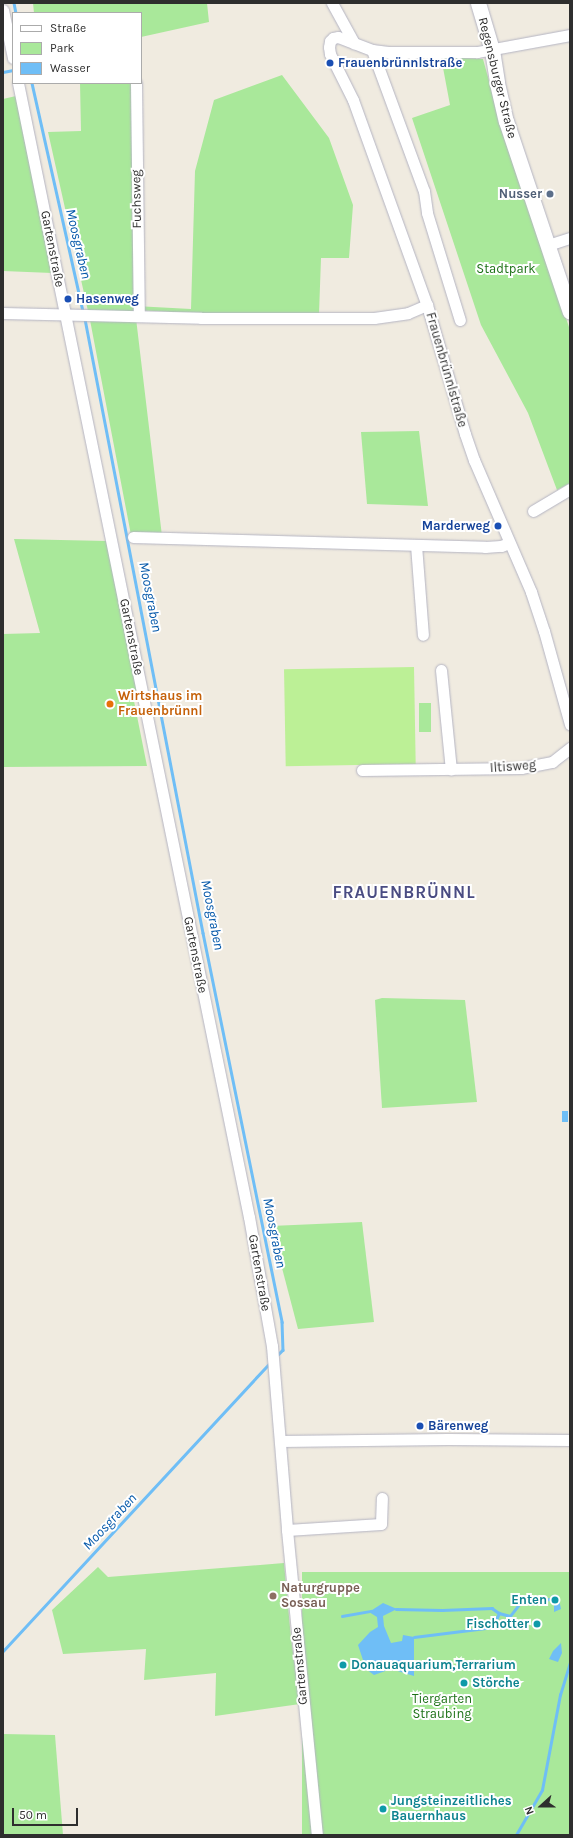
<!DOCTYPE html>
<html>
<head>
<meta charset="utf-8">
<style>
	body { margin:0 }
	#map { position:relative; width:573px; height:1838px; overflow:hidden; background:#f0ebe0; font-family:Karla,sans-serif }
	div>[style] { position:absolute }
	.green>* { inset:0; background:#a9e89a; transform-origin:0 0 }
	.pitch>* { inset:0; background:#bcf096; transform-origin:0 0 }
	.water>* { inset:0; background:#6fbef6; transform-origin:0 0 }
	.stream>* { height:2.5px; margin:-1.25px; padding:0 1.25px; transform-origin:1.25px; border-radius:1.25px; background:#6fbef6 }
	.roads { filter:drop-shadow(0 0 1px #b4b4c2) drop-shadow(0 0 1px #b4b4c2) }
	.street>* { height:11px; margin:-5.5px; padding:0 5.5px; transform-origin:5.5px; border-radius:5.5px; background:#fff }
	.secondary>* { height:15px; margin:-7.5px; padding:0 7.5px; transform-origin:7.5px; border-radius:7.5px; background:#fff }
	.dots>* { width:11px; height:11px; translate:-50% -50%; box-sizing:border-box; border:2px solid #fff; border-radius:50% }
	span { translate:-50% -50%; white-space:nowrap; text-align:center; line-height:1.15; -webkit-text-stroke:4px #fff; paint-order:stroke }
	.transit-label { font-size:13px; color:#164399; font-weight:700 }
	.left { translate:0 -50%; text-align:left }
	.right { translate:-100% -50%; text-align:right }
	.street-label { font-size:13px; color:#2e2e2e }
	.service-label { font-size:13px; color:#4e5e75; font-weight:700 }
	.park-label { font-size:13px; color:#1d7217 }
	.food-label { font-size:13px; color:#c56008; font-weight:700 }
	.education-label { font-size:13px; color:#785e54; font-weight:700 }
	.culture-label { font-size:13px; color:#0d838f; font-weight:700 }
	.water-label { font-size:14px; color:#0659aa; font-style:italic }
	.district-label { font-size:17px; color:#4a4c82; font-weight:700; letter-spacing:1px }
	.frame { position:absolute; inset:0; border:4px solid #2e2e2e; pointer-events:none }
	.legend { position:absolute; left:12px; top:12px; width:130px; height:72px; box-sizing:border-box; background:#fff; border:1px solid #ababab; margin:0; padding:5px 7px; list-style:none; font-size:12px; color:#2e2e2e }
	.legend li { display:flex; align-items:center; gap:8px; height:20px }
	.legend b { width:20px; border:1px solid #ababab }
	.north { position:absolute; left:521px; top:1786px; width:40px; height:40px; -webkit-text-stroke:3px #fff; paint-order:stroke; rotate:249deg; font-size:11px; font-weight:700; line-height:16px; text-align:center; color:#2e2e2e }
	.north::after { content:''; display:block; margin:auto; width:14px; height:18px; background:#2e2e2e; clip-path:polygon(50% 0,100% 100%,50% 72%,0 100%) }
	.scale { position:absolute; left:12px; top:1808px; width:66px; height:18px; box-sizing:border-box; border:2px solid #2e2e2e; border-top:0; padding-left:5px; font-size:12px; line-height:14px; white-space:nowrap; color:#2e2e2e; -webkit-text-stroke:3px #fff; paint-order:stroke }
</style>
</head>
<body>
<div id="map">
	<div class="green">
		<div style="clip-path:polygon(33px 3px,207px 3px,209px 22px,141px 37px,141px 13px,34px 13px)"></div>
		<div style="clip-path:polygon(441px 57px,483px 59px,500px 121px,570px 330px,570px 483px,557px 490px,528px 413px,481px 325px,412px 118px,450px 105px)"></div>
		<div style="clip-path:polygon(282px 75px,329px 138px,353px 205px,349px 258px,321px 258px,319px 314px,210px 314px,135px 310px,162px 536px,131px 535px,90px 320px,48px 132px,81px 131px,80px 83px,133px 83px,135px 306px,191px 309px,195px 171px,214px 100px)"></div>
		<div style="clip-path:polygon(16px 96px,52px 273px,3px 271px,3px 99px)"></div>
		<div style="clip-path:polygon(419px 431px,428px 506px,367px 504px,361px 432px)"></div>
		<div style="clip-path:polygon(14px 539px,107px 541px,138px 690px,132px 691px,147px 766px,3px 767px,3px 634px,40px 633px)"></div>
		<div style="left:419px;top:703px;width:12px;height:29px"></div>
		<div style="clip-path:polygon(382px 998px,465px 1000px,477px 1102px,382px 1108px,375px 1000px)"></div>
		<div style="clip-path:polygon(362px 1222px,374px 1322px,298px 1329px,271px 1226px)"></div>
		<div style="clip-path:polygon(284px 1563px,291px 1638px,300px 1704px,215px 1716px,216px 1673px,144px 1680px,146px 1649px,63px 1654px,52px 1610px,98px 1567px,108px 1577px)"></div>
		<div style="left:570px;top:1572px;width:263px;height:268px;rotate:90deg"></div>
		<div style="clip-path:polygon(3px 1734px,55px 1735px,63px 1835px,3px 1835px)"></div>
	</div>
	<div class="pitch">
		<div style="left:414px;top:667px;width:97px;height:130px;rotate:89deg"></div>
	</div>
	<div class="water">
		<div style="left:562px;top:1111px;width:6px;height:11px"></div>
		<div style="clip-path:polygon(552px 1595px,558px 1595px,561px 1609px,554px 1612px,554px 1603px,550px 1599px)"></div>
		<div style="clip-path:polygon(383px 1603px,397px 1609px,383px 1616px,384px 1626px,391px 1643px,402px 1641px,403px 1635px,414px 1637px,414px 1676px,391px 1669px,374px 1675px,366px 1669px,358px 1645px,370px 1632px,378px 1627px,377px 1617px,369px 1612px)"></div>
		<div style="clip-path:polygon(561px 1643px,562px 1653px,558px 1662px,549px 1659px,553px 1651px)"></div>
	</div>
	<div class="stream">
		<div style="left:14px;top:3px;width:10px;rotate:79deg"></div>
		<div style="left:3px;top:72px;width:10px;rotate:-11deg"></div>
		<div style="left:32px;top:83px;width:235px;rotate:77.4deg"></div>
		<div style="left:85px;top:319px;width:625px;rotate:79.12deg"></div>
		<div style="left:203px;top:933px;width:397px;rotate:78.5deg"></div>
		<div style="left:282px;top:1322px;width:28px;rotate:88deg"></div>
		<div style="left:283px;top:1350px;width:8px;rotate:135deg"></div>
		<div style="left:396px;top:1609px;width:46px;rotate:1.2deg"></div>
		<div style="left:442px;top:1610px;width:50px;rotate:-2.3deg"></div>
		<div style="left:492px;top:1608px;width:9px;rotate:36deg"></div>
		<div style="left:499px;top:1613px;width:11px;rotate:15deg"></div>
		<div style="left:510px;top:1616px;width:18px;rotate:-52deg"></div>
		<div style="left:521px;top:1602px;width:29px;rotate:-6deg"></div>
		<div style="left:342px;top:1616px;width:29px;rotate:-10deg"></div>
		<div style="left:414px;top:1637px;width:80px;rotate:-7.2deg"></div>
		<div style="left:493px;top:1627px;width:15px;rotate:-67deg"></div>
		<div style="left:3px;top:1651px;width:391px;rotate:-47.2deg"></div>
		<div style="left:516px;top:1835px;width:52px;rotate:-60deg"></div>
		<div style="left:542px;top:1790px;width:97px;rotate:-79.3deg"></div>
		<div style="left:560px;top:1695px;width:34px;rotate:-73deg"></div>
	</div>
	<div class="roads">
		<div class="street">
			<div style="left:332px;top:3px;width:46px;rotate:61.2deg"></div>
			<div style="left:3px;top:10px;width:49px;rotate:78.2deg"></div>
			<div style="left:570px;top:35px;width:95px;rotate:169.6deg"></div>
			<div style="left:477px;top:52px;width:89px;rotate:180deg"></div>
			<div style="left:388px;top:52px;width:16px;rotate:-173deg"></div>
			<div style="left:372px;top:50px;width:36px;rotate:-159deg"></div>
			<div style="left:338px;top:37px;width:5px;rotate:169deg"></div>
			<div style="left:333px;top:38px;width:4px;rotate:135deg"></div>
			<div style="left:330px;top:41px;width:6px;rotate:99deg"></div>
			<div style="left:329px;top:47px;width:7px;rotate:82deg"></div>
			<div style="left:330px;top:54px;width:51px;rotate:63.4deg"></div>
			<div style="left:353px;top:100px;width:218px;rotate:70.2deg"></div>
			<div style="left:427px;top:305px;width:134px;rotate:73.6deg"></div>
			<div style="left:465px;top:434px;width:28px;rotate:71deg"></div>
			<div style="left:474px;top:460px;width:144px;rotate:66.6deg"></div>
			<div style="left:531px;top:592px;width:41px;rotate:71.6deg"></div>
			<div style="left:544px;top:631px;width:97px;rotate:74.4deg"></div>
			<div style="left:372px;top:50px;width:150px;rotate:69.8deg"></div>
			<div style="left:424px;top:191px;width:22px;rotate:82deg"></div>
			<div style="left:427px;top:213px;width:112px;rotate:72.9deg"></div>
			<div style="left:18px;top:83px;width:1157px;rotate:78.49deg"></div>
			<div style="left:249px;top:1217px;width:131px;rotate:79.9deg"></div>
			<div style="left:272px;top:1346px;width:185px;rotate:85.3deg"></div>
			<div style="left:287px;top:1530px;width:306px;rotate:84.4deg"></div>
			<div style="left:136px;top:83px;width:232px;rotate:89.3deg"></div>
			<div style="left:548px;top:245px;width:23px;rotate:-18deg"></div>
			<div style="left:3px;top:313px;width:198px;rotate:1.4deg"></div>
			<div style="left:201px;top:318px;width:173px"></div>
			<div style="left:374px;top:318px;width:34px;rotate:-8deg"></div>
			<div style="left:408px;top:313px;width:21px;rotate:-23deg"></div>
			<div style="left:533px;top:511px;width:43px;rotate:-30.7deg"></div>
			<div style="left:133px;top:537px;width:352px;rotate:1.6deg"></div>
			<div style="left:485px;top:547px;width:16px;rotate:-4deg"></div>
			<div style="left:501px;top:546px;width:9px;rotate:-21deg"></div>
			<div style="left:416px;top:545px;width:90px;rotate:85.6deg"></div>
			<div style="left:441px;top:670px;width:100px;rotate:84.3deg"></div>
			<div style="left:362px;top:770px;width:159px;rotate:-0.7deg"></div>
			<div style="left:521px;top:768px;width:32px;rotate:-11deg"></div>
			<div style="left:552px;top:762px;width:23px;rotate:-38deg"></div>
			<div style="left:280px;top:1441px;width:168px;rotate:-0.7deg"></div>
			<div style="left:448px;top:1439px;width:122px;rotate:0.5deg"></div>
			<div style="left:287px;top:1530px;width:94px;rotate:-3.7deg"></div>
			<div style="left:381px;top:1524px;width:26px;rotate:-88deg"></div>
		</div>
		<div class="secondary">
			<div style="left:478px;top:3px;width:49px;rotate:73.4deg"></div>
			<div style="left:492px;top:50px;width:33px;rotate:81deg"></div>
			<div style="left:497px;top:83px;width:39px;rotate:77deg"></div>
			<div style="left:506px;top:121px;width:201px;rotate:71.5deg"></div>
		</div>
	</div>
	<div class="dots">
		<div style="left:330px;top:63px;background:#1a4fb4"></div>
		<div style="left:550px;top:194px;background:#5c6f8a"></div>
		<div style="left:68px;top:299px;background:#1a4fb4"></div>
		<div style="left:498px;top:526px;background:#1a4fb4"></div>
		<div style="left:110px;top:704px;background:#e8710a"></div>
		<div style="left:420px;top:1426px;background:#1a4fb4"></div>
		<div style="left:273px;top:1596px;background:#8d6e63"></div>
		<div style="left:555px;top:1600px;background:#0f9aa8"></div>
		<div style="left:537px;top:1624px;background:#0f9aa8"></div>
		<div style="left:343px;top:1665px;background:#0f9aa8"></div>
		<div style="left:464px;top:1683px;background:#0f9aa8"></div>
		<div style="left:383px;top:1809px;background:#0f9aa8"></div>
	</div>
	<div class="transit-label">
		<span class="left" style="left:338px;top:63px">Frauenbrünnlstraße</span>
		<span class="left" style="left:76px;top:299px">Hasenweg</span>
		<span class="right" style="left:490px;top:526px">Marderweg</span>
		<span class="left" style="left:428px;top:1426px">Bärenweg</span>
	</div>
	<div class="street-label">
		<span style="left:497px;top:78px;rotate:76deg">Regensburger Straße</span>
		<span style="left:137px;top:199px;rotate:-91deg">Fuchsweg</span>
		<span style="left:52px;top:249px;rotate:79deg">Gartenstraße</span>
		<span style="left:446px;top:370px;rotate:74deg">Frauenbrünnlstraße</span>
		<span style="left:131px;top:637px;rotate:79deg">Gartenstraße</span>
		<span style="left:513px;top:767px;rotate:-4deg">Iltisweg</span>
		<span style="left:195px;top:955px;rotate:79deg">Gartenstraße</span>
		<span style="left:259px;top:1273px;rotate:80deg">Gartenstraße</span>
		<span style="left:300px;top:1666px;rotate:-95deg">Gartenstraße</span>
	</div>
	<div class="service-label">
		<span class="right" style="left:542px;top:194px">Nusser</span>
	</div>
	<div class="park-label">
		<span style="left:506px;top:269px">Stadtpark</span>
		<span style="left:442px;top:1707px">Tiergarten<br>Straubing</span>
	</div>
	<div class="food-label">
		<span class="left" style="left:118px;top:704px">Wirtshaus im<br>Frauenbrünnl</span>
	</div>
	<div class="education-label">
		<span class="left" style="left:281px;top:1596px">Naturgruppe<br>Sossau</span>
	</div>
	<div class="culture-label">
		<span class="right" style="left:547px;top:1600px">Enten</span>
		<span class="right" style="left:529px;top:1624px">Fischotter</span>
		<span class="left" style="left:351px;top:1665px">Donauaquarium,Terrarium</span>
		<span class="left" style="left:472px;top:1683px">Störche</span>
		<span class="left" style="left:391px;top:1809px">Jungsteinzeitliches<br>Bauernhaus</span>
	</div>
	<div class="water-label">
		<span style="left:78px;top:244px;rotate:77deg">Moosgraben</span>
		<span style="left:150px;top:597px;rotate:79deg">Moosgraben</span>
		<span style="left:212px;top:915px;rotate:79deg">Moosgraben</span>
		<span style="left:274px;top:1233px;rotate:79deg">Moosgraben</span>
		<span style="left:110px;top:1522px;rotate:-47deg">Moosgraben</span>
	</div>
	<div class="district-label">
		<span style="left:404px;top:893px">FRAUENBRÜNNL</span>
	</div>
	<div class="frame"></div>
	<ul class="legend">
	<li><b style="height:5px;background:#fff"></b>Straße</li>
	<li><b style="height:11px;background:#a9e89a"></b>Park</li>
	<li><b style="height:11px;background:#6fbef6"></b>Wasser</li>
	</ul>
	<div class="north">N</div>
	<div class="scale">50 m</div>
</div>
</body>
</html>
